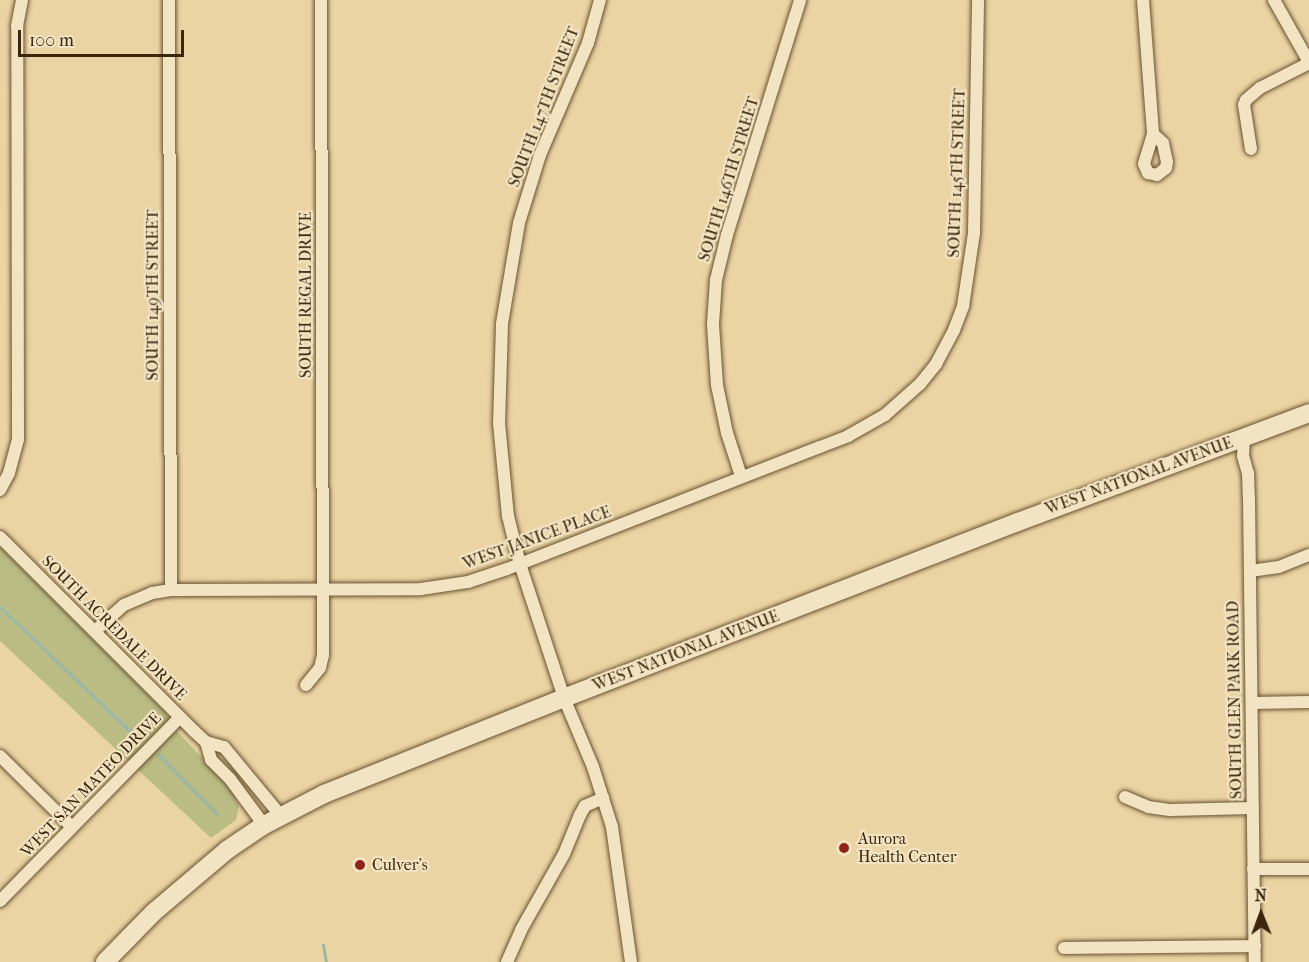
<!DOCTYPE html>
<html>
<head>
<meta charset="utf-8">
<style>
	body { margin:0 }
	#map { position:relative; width:1309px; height:962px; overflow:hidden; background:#ebd4a3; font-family:"IM FELL French Canon",serif }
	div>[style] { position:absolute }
	.green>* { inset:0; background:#bbbc83 }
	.stream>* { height:3px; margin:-1.5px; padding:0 1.5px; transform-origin:1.5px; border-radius:1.5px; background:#98b8a9 }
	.roads { filter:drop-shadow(0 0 2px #685232) drop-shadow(0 0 2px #685232) }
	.minor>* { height:12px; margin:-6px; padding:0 6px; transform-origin:6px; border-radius:6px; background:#f2e3c3 }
	.secondary>* { height:18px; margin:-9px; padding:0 9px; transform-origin:9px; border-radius:9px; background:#f2e3c3 }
	.dots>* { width:16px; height:16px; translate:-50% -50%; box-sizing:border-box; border:3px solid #f2e3c3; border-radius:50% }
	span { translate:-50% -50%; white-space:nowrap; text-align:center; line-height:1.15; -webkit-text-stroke:4.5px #f2e3c3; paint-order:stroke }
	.street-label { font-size:16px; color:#3c260d }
	.poi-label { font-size:16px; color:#3c260d }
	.left { translate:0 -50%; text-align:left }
	.north { position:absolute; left:1231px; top:884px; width:60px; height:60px; -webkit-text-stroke:4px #f2e3c3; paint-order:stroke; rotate:359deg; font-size:16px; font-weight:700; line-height:24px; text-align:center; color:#3c260d }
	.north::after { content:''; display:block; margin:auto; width:21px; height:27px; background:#3c260d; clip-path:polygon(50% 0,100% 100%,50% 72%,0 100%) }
	.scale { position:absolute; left:18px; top:30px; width:166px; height:27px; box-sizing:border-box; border:3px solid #3c260d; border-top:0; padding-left:8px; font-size:18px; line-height:21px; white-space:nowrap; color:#3c260d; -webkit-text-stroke:4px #f2e3c3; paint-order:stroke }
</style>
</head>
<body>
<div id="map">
	<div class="green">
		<div style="clip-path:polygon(0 545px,166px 710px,166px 715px,177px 731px,230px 788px,239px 806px,236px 820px,211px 838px,0 641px)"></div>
	</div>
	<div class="stream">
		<div style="left:0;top:607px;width:187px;rotate:43.7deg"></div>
		<div style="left:158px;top:754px;width:84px;rotate:45.5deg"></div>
		<div style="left:323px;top:945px;width:17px;rotate:80deg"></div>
	</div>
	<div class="roads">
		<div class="minor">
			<div style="left:169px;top:0;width:590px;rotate:89.81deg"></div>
			<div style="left:600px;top:0;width:45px;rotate:105.6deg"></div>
			<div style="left:588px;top:43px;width:122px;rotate:113.2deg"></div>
			<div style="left:540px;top:155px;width:71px;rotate:107.2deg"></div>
			<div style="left:519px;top:223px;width:102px;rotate:99.6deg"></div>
			<div style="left:502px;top:324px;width:99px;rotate:91.7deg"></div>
			<div style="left:499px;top:423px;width:93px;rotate:84.5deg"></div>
			<div style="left:508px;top:516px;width:49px;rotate:76deg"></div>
			<div style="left:520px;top:564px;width:141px;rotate:71.8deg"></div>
			<div style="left:564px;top:698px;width:75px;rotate:67.2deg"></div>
			<div style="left:593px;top:767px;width:63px;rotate:72.4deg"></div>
			<div style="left:612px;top:827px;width:136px;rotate:82deg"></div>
			<div style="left:1143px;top:0;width:134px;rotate:85.7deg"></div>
			<div style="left:1153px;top:134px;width:31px;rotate:107deg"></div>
			<div style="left:1144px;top:164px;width:10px;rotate:66deg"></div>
			<div style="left:1148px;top:173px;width:9px;rotate:13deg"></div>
			<div style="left:1157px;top:175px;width:11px;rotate:-38deg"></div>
			<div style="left:1166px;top:168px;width:6px;rotate:-81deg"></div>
			<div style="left:1167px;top:162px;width:19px;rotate:-102deg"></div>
			<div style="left:1163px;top:143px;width:13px;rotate:-138deg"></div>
			<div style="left:1274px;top:0;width:71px;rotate:60.6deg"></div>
			<div style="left:1251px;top:149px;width:45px;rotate:-99deg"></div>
			<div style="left:1244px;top:105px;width:5px;rotate:-68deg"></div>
			<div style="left:1246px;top:100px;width:18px;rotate:-41deg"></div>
			<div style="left:1260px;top:88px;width:55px;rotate:-27deg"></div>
			<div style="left:1244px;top:438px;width:18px;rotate:93deg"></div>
			<div style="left:1243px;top:456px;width:18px;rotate:74deg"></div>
			<div style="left:1248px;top:473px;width:25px;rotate:88deg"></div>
			<div style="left:1249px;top:498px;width:464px;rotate:89.3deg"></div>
			<div style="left:741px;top:476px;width:45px;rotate:-108deg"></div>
			<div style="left:727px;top:433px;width:49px;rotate:-101.8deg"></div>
			<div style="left:717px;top:385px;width:61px;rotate:-93.8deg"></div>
			<div style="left:713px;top:324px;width:44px;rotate:-86.1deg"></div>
			<div style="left:716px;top:280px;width:46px;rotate:-76.3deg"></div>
			<div style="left:727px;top:235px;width:246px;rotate:-72.7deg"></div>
			<div style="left:0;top:490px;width:19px;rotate:-62deg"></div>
			<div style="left:9px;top:473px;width:34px;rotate:-75deg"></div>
			<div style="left:18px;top:440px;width:414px;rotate:-90.1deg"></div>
			<div style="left:17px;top:26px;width:26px;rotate:-79deg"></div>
			<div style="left:0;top:537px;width:274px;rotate:45deg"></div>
			<div style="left:194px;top:731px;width:16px;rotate:43deg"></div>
			<div style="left:206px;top:742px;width:19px;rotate:16deg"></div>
			<div style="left:224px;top:747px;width:89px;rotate:50.4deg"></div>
			<div style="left:1250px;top:571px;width:29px;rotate:-8deg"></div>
			<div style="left:1279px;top:567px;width:32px;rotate:-22deg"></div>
			<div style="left:95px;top:631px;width:39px;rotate:-42deg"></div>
			<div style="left:124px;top:605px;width:30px;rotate:-23deg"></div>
			<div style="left:152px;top:593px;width:19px;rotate:-9deg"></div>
			<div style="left:171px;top:590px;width:250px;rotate:-0.2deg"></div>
			<div style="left:421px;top:589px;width:48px;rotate:-8.5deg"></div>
			<div style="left:468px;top:582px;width:41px;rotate:-18.4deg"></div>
			<div style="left:507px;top:569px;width:336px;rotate:-21.3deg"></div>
			<div style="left:820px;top:447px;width:30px;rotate:-21deg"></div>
			<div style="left:848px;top:436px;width:43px;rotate:-29.6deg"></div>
			<div style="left:885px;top:415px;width:47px;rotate:-41.5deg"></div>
			<div style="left:920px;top:384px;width:26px;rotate:-51deg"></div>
			<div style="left:936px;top:364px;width:38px;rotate:-62deg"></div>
			<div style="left:954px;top:330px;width:26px;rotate:-69deg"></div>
			<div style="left:963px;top:306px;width:74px;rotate:-81.4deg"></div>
			<div style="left:974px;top:233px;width:233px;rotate:-89deg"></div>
			<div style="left:306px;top:685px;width:22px;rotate:-51deg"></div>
			<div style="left:320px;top:668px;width:13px;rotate:-77deg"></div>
			<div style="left:323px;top:655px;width:655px;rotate:-90.17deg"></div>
			<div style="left:1252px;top:703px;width:57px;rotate:-1deg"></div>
			<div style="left:206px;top:742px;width:19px;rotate:74deg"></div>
			<div style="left:211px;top:760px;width:27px;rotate:45deg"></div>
			<div style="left:230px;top:779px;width:57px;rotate:53.5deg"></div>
			<div style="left:0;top:756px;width:101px;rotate:44.6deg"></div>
			<div style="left:1125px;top:797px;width:25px;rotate:23deg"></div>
			<div style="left:1148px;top:807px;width:22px;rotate:8deg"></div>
			<div style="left:1170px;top:810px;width:83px;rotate:-1.4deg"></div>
			<div style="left:1253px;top:869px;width:56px"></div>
			<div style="left:0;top:901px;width:257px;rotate:-45.6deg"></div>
			<div style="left:1064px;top:948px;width:191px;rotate:-0.6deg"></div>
			<div style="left:507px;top:962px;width:35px;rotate:-66deg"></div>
			<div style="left:521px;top:930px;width:87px;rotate:-60.5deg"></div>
			<div style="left:564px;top:854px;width:42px;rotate:-67.7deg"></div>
			<div style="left:580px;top:815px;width:10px;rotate:-61deg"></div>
			<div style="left:585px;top:806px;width:20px;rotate:-24deg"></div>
		</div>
		<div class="secondary">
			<div style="left:105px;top:962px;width:70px;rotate:-45.6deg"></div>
			<div style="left:154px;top:912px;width:96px;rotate:-40.3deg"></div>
			<div style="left:227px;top:850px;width:45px;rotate:-34deg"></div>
			<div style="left:264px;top:825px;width:68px;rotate:-27.3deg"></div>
			<div style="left:324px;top:794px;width:258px;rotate:-21.8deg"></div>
			<div style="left:564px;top:698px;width:487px;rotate:-21.2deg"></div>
			<div style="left:1018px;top:522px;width:311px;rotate:-20.5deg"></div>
		</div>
	</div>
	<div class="dots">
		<div style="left:844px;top:848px;background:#8f2418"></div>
		<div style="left:360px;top:865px;background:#8f2418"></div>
	</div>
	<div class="street-label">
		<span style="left:544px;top:107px;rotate:-69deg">SOUTH 147TH STREET</span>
		<span style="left:957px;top:173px;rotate:-88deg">SOUTH 145TH STREET</span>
		<span style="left:729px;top:179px;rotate:-73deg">SOUTH 146TH STREET</span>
		<span style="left:153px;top:295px;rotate:-90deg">SOUTH 149TH STREET</span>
		<span style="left:306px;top:295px;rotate:-90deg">SOUTH REGAL DRIVE</span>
		<span style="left:1139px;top:476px;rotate:-20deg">WEST NATIONAL AVENUE</span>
		<span style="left:537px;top:538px;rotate:-20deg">WEST JANICE PLACE</span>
		<span style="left:114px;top:628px;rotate:45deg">SOUTH ACREDALE DRIVE</span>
		<span style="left:686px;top:651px;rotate:-21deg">WEST NATIONAL AVENUE</span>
		<span style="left:1235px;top:700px;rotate:-91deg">SOUTH GLEN PARK ROAD</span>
		<span style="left:91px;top:785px;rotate:-46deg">WEST SAN MATEO DRIVE</span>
	</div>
	<div class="poi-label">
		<span class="left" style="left:858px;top:848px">Aurora<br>Health Center</span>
		<span class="left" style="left:372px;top:865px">Culver's</span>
	</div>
	<div class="north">N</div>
	<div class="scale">100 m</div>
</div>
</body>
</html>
